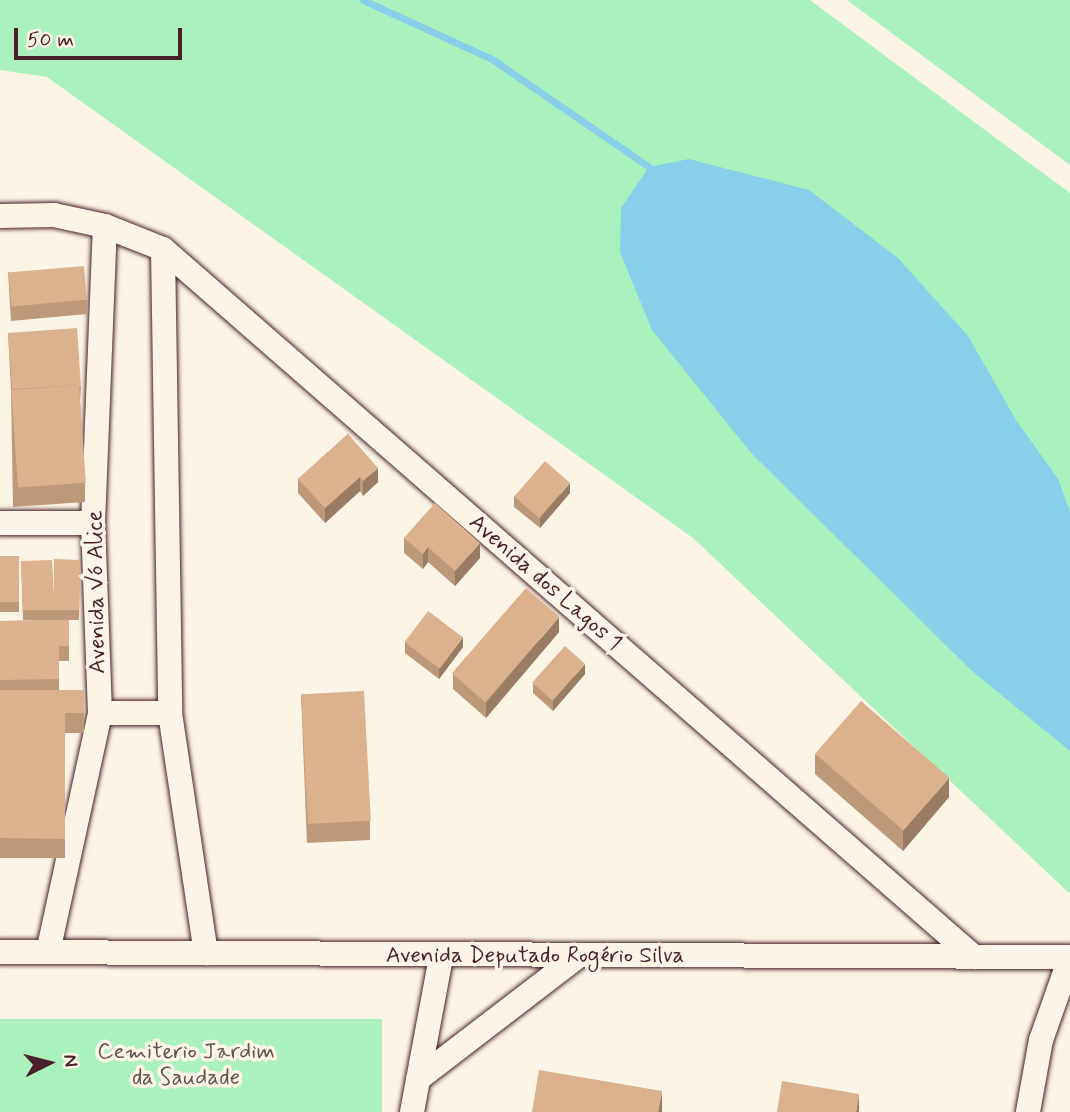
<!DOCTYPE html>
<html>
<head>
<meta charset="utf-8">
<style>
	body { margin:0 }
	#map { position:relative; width:1070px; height:1112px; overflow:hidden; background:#fcf5e5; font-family:Mynerve,sans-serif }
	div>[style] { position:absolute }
	.green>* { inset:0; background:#aaf1bd; transform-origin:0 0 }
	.water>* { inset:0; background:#88cfe9 }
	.stream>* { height:7px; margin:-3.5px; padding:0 3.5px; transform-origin:3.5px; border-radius:3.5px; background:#88cfe9 }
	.roads { filter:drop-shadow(0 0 2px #4a1f2b) drop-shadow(0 0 2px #4a1f2b) }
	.minor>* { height:24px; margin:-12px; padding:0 12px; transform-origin:12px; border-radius:12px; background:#fcf5e5 }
	.wall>* { inset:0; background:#bd9879; transform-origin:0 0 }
	.shaded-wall>* { inset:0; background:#9a7c63 }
	.building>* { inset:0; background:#dcb18d; transform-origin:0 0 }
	span { translate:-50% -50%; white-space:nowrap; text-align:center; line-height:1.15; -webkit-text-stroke:7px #fcf5e5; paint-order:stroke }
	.street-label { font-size:23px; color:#4a1f2b }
	.park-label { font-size:23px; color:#625450 }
	.north { position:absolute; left:14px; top:1028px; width:70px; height:70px; -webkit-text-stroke:5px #fcf5e5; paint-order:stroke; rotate:84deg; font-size:19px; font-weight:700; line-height:28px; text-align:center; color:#4a1f2b }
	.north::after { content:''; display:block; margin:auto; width:24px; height:32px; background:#4a1f2b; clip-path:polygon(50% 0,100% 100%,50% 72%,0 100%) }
	.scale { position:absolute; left:14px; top:28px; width:168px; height:32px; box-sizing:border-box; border:4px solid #4a1f2b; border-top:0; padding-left:9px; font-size:21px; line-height:24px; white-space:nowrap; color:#4a1f2b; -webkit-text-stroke:5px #fcf5e5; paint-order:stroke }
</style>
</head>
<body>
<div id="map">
	<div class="green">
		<div style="clip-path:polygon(0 0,810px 0,1070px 193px,1070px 894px,693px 538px,47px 77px,0 70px)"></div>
		<div style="clip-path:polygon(847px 0,1070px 0,1070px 165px)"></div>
		<div style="left:0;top:1019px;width:382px;height:93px"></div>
	</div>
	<div class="water">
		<div style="clip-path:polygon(689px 159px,809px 190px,898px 258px,968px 336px,1016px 420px,1058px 479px,1070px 512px,1070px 751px,972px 671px,752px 454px,652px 330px,620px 252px,621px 208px,649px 167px)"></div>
	</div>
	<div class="stream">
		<div style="left:363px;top:0;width:142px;rotate:24.6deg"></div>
		<div style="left:492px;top:59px;width:191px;rotate:34.5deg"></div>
	</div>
	<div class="roads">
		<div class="minor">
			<div style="left:0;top:216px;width:54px;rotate:-1.1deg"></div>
			<div style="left:54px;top:215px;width:52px;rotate:12.2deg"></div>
			<div style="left:105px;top:226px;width:62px;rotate:21.6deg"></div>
			<div style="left:163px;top:249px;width:1077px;rotate:41.12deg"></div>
			<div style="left:163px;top:249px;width:464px;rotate:89.1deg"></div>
			<div style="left:170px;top:713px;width:243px;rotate:81.5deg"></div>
			<div style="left:0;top:523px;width:93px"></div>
			<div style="left:100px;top:713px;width:70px"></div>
			<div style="left:0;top:952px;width:1070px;rotate:0.27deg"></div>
			<div style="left:48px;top:952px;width:245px;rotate:-77.7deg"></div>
			<div style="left:100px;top:713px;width:190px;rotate:-92.1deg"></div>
			<div style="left:93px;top:523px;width:297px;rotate:-87.7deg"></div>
			<div style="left:418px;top:1079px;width:200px;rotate:-37.5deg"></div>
			<div style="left:412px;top:1112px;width:158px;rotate:-79.4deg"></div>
			<div style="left:1028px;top:1112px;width:73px;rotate:-79.8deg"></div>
			<div style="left:1041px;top:1040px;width:87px;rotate:-70.5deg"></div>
		</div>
	</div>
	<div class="wall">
		<div style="clip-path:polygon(8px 272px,87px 300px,87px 314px,11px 321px)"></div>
		<div style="clip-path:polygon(8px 333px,81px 387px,80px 402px,85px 483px,85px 502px,13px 507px,11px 390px)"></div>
		<div style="clip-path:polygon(348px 434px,378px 482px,363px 496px,360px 491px,325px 523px,298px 493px,298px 479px)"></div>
		<div style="clip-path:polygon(570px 493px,540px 528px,514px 507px,514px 496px)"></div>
		<div style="clip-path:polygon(404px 538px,480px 558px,455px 586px,428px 562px,423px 569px,404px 553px)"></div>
		<div style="left:0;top:556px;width:19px;height:56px"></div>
		<div style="clip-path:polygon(80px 560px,79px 620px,69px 620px,69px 661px,59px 661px,59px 690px,84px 690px,84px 733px,65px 733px,65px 858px,0 858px,0 621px,64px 620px,23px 620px,21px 561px,54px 595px)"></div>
		<div style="clip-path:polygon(559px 632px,486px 718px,453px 689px,453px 674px)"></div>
		<div style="clip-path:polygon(405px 643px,463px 647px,439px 679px,405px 653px)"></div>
		<div style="clip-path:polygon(585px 674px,553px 711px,533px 693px,533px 683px)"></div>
		<div style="clip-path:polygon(301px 694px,370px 821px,370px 840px,307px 843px)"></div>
		<div style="clip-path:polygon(815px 754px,949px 797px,903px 851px,815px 774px)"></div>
	</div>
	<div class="shaded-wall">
		<div style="clip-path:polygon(378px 468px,378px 482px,363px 496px,363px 481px)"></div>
		<div style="clip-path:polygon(360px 477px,360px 491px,325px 523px,325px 508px)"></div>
		<div style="clip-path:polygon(570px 483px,570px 493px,540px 528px,540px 518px)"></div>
		<div style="clip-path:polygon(480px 543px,480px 558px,455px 586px,455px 571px)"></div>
		<div style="clip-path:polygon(428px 547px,428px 562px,423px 569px,423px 554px)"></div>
		<div style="clip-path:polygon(559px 617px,559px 632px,486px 718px,486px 703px)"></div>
		<div style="clip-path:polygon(463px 637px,463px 647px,439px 679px,439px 669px)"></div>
		<div style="clip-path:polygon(585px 664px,585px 674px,553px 711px,553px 701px)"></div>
		<div style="clip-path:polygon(949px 778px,949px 797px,903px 851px,903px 831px)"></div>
		<div style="clip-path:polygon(662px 1091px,662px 1112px,658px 1112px)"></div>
		<div style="clip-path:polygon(859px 1094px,859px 1112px,856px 1112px)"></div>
	</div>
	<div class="building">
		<div style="left:84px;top:266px;width:34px;height:76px;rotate:85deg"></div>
		<div style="clip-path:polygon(77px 328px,81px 387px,79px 387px,79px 385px,12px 389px,8px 333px)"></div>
		<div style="left:79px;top:385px;width:98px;height:68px;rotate:86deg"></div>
		<div style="clip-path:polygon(348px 434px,378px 468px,363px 481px,360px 477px,325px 508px,298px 479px)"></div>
		<div style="left:545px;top:461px;width:33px;height:47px;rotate:41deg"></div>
		<div style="clip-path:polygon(435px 503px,480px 543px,455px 571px,428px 547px,423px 554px,404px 538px)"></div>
		<div style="left:0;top:556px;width:19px;height:46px"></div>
		<div style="clip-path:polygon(54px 559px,80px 560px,79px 610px,23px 610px,21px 561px,52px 560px,54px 595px)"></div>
		<div style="left:526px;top:588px;width:44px;height:113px;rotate:41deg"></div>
		<div style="left:428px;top:611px;width:44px;height:39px;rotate:37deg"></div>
		<div style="clip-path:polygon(69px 620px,69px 646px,59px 646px,59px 679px,0 680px,0 621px)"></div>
		<div style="left:565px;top:646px;width:27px;height:49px;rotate:42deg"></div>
		<div style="clip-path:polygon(0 690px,84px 690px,84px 713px,65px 713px,65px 839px,0 838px)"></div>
		<div style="left:364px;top:691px;width:130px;height:63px;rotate:87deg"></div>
		<div style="left:861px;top:701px;width:117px;height:70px;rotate:41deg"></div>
		<div style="clip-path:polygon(539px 1070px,662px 1091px,658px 1112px,532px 1112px)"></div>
		<div style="clip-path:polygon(782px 1081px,859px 1094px,856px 1112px,777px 1112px)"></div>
	</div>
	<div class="street-label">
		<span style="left:545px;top:583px;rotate:41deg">Avenida dos Lagos 1</span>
		<span style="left:97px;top:592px;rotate:-91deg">Avenida Vó Alice</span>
		<span style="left:535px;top:956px">Avenida Deputado Rogério Silva</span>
	</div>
	<div class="park-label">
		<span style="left:186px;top:1065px">Cemiterio Jardim<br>da Saudade</span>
	</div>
	<div class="north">N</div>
	<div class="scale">50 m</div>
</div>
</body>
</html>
